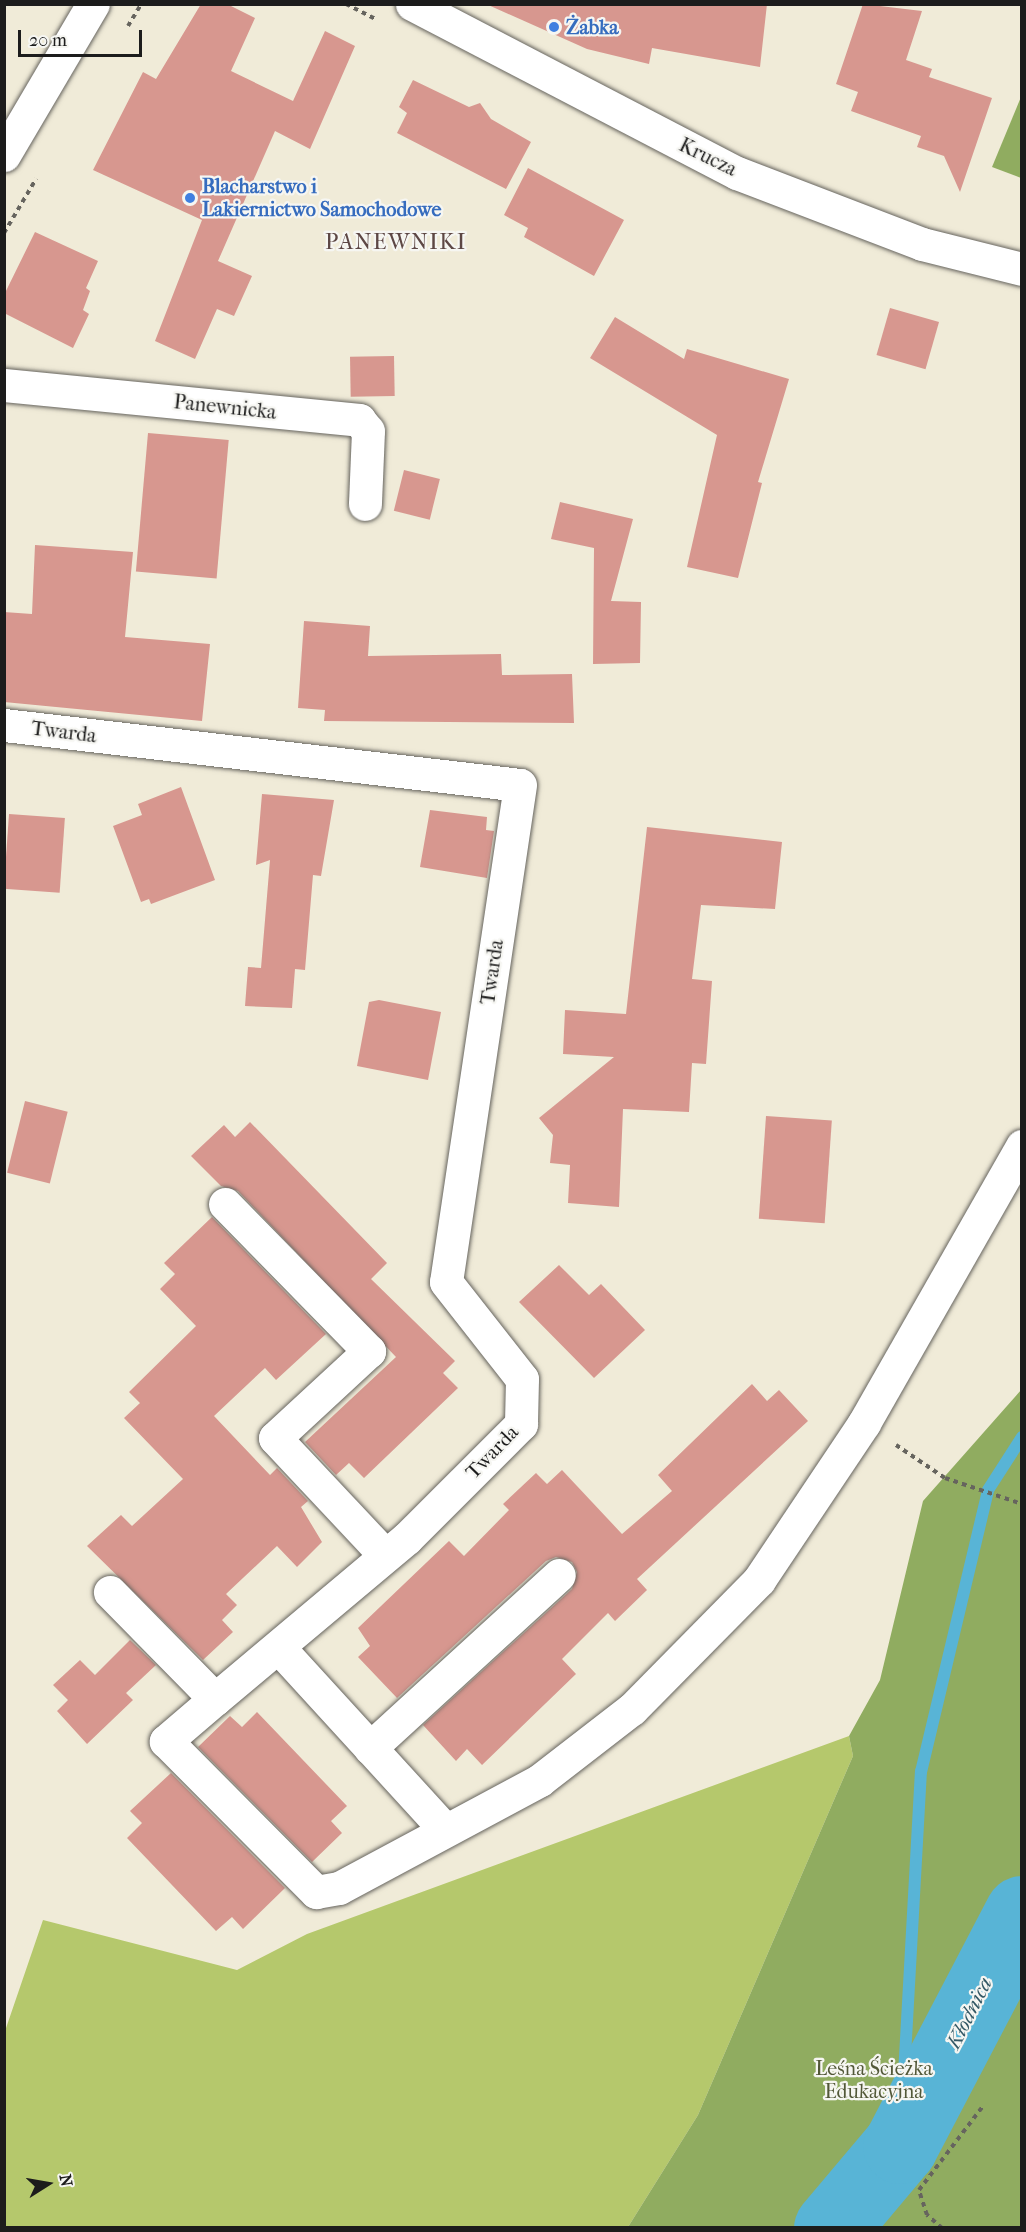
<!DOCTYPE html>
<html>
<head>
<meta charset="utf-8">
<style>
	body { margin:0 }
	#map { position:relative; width:1026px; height:2232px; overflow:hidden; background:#f0ebd8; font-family:"IM FELL French Canon",serif }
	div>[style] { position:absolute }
	.green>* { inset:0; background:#b5c86c }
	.forest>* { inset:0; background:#90ac60 }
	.stream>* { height:12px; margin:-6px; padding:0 6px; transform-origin:6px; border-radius:6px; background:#58b4d6 }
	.river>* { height:75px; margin:-37.5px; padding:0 37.5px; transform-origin:37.5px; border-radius:37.5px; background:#58b4d6 }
	.building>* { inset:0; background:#d7978f; transform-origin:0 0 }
	.path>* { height:4px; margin-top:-2px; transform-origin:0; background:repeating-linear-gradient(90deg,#66645e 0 4.5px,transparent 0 9px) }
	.roads { filter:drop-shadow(0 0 2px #66645e) drop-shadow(0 0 2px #66645e) }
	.minor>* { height:33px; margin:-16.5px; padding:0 16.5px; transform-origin:16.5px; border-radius:16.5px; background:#fff }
	.dots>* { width:16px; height:16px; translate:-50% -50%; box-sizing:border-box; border:3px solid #f6f6f2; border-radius:50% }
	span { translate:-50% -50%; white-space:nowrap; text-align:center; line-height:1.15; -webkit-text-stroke:4.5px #f6f6f2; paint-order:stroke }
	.shop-label { font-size:20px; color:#366cbe; font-weight:700 }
	.left { translate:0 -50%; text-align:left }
	.street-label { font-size:20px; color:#1c1c1c }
	.park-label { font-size:20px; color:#525838 }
	.water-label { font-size:21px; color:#345966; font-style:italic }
	.quarter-label { font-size:22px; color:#5d4744; letter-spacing:1.5px }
	.frame { position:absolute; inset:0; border:6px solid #1c1c1c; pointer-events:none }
	.north { position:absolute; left:18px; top:2154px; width:60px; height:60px; -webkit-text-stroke:4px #f6f6f2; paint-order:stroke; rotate:79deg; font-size:16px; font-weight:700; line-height:24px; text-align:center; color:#1c1c1c }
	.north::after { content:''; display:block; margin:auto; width:21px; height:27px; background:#1c1c1c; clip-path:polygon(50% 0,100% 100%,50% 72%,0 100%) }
	.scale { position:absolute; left:18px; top:30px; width:124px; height:27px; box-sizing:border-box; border:3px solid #1c1c1c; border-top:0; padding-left:8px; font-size:18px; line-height:21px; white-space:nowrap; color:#1c1c1c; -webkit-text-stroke:4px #f6f6f2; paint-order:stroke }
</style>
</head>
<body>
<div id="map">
	<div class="green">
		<div style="clip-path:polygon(849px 1736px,853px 1756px,698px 2115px,628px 2227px,5px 2228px,5px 2031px,43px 1920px,237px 1970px,307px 1934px)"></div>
	</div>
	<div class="forest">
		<div style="clip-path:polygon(1021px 97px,1022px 178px,1021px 178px,992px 167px)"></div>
		<div style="clip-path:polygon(1021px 1390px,1021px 2227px,628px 2227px,698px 2115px,853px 1756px,849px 1736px,880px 1680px,923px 1501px)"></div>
	</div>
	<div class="stream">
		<div style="left:900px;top:2146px;width:375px;rotate:-86.8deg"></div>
		<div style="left:921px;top:1772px;width:290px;rotate:-76.6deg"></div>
		<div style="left:988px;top:1490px;width:63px;rotate:-57.3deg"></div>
	</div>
	<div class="river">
		<div style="left:831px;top:2228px;width:107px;rotate:-49.9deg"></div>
		<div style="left:900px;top:2146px;width:263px;rotate:-62.4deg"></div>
	</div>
	<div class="building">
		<div style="clip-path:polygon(201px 4px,227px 4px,255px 18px,231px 71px,293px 101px,325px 31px,355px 46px,310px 149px,275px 131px,218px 261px,252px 276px,234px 316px,217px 309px,195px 359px,155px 341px,202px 220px,93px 170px,143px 72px,156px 79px)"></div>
		<div style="clip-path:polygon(486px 4px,767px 4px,760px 67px,652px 48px,649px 64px,587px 49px)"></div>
		<div style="clip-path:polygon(863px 4px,922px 11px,906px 60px,932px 69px,929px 77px,992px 98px,960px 192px,944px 156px,917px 147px,921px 136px,851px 111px,858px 92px,836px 84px)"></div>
		<div style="clip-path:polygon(413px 80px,469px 107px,480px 103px,491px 119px,531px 142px,506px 189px,397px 133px,407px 113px,399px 107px)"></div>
		<div style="clip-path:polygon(528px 168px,624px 220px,594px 276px,524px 237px,528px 228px,504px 215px)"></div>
		<div style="clip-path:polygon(35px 232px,98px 261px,86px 288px,90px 291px,83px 310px,89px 314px,73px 348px,4px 313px,4px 295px)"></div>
		<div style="left:890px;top:308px;width:51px;height:49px;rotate:16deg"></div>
		<div style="clip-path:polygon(615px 317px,684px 359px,687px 349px,789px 379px,758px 482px,762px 483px,738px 578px,687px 567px,717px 435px,590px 358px)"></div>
		<div style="left:394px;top:356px;width:40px;height:44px;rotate:89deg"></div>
		<div style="left:148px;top:433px;width:81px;height:139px;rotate:5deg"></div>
		<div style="left:404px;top:470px;width:37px;height:42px;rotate:14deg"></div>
		<div style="clip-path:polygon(560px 502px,633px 519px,611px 601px,641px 602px,640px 663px,593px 664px,594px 548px,551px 539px)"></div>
		<div style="clip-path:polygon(35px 545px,133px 552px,125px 637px,210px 644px,202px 721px,4px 702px,4px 612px,32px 614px)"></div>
		<div style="clip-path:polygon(304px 621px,370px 626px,368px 656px,501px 654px,502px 675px,572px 674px,574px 723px,324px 721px,325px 710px,298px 708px)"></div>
		<div style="clip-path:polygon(181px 787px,215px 880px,151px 904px,149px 899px,141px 902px,113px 826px,142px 815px,138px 804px)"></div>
		<div style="clip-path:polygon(262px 794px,334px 800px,321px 876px,313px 875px,305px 970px,295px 969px,292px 1008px,245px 1006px,248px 967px,261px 968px,270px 860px,256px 865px)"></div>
		<div style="clip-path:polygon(430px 810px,487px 817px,486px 830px,494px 831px,487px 878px,420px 867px)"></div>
		<div style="left:9px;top:814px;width:56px;height:75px;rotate:4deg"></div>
		<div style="clip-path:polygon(647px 827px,782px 842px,775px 909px,701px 905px,692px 979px,712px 981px,706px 1064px,692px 1063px,689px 1112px,623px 1109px,619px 1207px,568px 1203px,570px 1165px,550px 1163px,553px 1135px,539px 1118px,614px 1057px,563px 1054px,565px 1010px,626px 1014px)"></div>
		<div style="clip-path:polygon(379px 1000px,441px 1012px,428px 1080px,357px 1066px,369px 1002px)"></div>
		<div style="left:25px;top:1101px;width:44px;height:74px;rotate:14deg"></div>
		<div style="left:766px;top:1116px;width:66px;height:103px;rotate:4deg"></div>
		<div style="clip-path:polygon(250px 1122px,387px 1263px,371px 1279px,455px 1361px,443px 1373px,458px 1388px,364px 1478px,349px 1463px,336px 1475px,305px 1442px,396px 1357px,238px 1191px,221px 1186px,191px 1156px,224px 1125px,235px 1137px)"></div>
		<div style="clip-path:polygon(212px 1217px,326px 1334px,276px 1380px,265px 1368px,214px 1416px,270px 1475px,277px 1468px,308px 1501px,301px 1507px,322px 1542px,297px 1567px,277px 1546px,226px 1594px,237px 1605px,222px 1620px,233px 1632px,203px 1660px,87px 1546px,121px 1515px,132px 1526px,183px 1479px,124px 1418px,140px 1403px,129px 1392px,196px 1326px,160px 1289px,175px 1274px,164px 1263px)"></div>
		<div style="clip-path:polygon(559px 1265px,589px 1295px,601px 1284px,645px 1330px,594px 1378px,519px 1302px)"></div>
		<div style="clip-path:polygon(752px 1384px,767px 1401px,779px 1390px,808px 1421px,637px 1579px,647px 1590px,615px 1621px,608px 1613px,562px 1659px,576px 1674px,482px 1765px,467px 1749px,456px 1761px,423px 1725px,572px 1589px,577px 1572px,572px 1562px,556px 1557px,546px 1561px,397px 1698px,358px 1657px,370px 1646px,358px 1628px,449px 1541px,464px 1556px,509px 1510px,503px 1504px,536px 1473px,547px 1484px,562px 1470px,622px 1534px,672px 1491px,658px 1475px)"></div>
		<div style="clip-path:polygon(130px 1640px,156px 1665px,126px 1693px,133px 1700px,87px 1744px,57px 1711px,68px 1700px,53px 1685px,80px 1660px,95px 1675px)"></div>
		<div style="clip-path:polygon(257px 1712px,347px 1806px,331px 1821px,342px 1833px,312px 1862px,198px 1747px,230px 1716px,242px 1727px)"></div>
		<div style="clip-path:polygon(171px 1773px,285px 1888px,243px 1929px,232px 1917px,216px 1931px,127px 1838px,142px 1823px,130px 1811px)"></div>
	</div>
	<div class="path">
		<div style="left:346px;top:4px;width:35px;rotate:27deg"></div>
		<div style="left:128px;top:26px;width:26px;rotate:-59deg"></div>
		<div style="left:4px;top:233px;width:63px;rotate:-59.3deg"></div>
		<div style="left:896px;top:1445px;width:59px;rotate:34deg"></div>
		<div style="left:945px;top:1478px;width:81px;rotate:18.7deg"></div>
		<div style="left:942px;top:2228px;width:20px;rotate:-139deg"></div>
		<div style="left:927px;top:2215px;width:26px;rotate:-108deg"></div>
		<div style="left:919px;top:2190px;width:106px;rotate:-52.7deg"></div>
	</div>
	<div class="roads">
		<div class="minor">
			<div style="left:412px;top:4px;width:366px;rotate:27.5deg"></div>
			<div style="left:737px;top:173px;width:198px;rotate:21deg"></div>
			<div style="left:922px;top:244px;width:103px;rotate:14deg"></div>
			<div style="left:4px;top:155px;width:175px;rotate:-59.5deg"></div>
			<div style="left:4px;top:385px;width:357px;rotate:5.6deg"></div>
			<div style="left:359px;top:420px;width:14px;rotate:51deg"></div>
			<div style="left:368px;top:431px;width:73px;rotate:92.4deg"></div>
			<div style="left:4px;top:725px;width:519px;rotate:6.63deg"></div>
			<div style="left:520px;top:785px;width:502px;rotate:98.47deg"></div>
			<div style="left:446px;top:1282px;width:123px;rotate:51.9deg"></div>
			<div style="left:522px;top:1379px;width:45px;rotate:91.3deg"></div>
			<div style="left:521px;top:1424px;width:161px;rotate:135deg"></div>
			<div style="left:407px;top:1538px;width:251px;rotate:140deg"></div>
			<div style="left:215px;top:1699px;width:150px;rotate:-134.5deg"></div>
			<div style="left:225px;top:1204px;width:206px;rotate:45.6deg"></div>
			<div style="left:369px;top:1351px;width:128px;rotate:137.2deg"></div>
			<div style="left:275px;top:1438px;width:161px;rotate:46.8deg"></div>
			<div style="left:280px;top:1649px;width:245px;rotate:47.6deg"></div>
			<div style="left:215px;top:1699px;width:65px;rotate:139.4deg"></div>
			<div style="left:166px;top:1741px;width:213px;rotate:45.2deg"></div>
			<div style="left:316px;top:1892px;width:23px;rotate:-10deg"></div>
			<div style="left:339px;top:1888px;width:228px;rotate:-28.2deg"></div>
			<div style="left:540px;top:1780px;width:116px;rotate:-37.7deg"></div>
			<div style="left:632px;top:1709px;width:181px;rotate:-45.4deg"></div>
			<div style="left:759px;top:1580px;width:189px;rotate:-56.2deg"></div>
			<div style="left:864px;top:1423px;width:319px;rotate:-60.3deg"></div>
			<div style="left:370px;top:1748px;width:256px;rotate:-42.5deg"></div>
		</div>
	</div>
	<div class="dots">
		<div style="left:554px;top:27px;background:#3f7fe0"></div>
		<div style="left:190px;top:198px;background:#3f7fe0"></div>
	</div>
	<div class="shop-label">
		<span class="left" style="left:566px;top:27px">Żabka</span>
		<span class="left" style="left:202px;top:198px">Blacharstwo i<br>Lakiernictwo Samochodowe</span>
	</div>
	<div class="street-label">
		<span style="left:708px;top:157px;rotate:26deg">Krucza</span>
		<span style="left:225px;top:407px;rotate:6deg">Panewnicka</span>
		<span style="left:64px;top:732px;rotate:7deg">Twarda</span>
		<span style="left:492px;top:972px;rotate:-82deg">Twarda</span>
		<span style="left:492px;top:1452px;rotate:-46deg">Twarda</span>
	</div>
	<div class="park-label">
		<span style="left:874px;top:2080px">Leśna Ścieżka<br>Edukacyjna</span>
	</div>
	<div class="water-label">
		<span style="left:969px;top:2013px;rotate:-63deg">Kłodnica</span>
	</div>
	<div class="quarter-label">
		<span style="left:396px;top:243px">PANEWNIKI</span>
	</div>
	<div class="frame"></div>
	<div class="north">N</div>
	<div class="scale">20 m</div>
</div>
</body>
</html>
